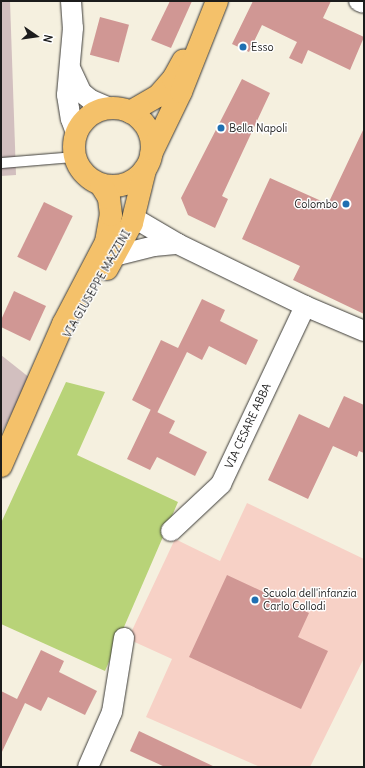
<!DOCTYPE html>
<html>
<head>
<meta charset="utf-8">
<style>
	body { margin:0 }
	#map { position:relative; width:365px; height:768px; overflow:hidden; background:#f5f0df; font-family:Delius,sans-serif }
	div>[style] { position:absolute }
	.built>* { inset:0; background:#f7d1c6 }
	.industrial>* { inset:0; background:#d2bfbf }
	.green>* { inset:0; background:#b8d378 }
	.building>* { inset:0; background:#d09794; transform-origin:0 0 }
	.roads { filter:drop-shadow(0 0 1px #3d3c39) drop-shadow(0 0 1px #3d3c39) }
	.lane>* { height:10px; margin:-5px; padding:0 5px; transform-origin:5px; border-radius:5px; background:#fff }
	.street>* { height:20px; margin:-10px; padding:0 10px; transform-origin:10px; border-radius:10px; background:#fff }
	.primary>* { height:22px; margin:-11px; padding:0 11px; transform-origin:11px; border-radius:11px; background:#f4c16a }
	.primary>.ring { margin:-11px; padding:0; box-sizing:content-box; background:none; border:22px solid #f4c16a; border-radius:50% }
	.dots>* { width:11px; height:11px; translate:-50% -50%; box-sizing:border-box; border:2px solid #fff; border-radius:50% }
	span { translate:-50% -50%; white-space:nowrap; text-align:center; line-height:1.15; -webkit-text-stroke:3px #fff; paint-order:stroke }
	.poi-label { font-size:11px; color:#1c1c1c }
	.left { translate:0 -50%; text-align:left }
	.right { translate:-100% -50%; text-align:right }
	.street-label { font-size:11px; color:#1c1c1c }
	.frame { position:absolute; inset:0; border:2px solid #1c1c1c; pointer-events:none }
	.north { position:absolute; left:16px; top:16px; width:40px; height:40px; -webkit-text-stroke:3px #fff; paint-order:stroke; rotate:103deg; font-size:11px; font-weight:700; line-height:16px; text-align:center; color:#1c1c1c }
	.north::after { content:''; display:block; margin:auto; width:14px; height:18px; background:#1c1c1c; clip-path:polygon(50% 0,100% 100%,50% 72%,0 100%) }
</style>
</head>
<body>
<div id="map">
	<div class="built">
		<div style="clip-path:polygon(247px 503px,364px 559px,364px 658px,310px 767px,260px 767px,146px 717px,172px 659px,128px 639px,175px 539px,220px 561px)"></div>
	</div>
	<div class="industrial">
		<div style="clip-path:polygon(1px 1px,10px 1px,16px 175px,1px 176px)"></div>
		<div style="clip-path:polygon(1px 355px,30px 378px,1px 434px)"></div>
	</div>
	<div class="green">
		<div style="clip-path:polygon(66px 382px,105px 392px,77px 455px,178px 502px,105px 671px,1px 624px,1px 523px)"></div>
	</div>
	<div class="building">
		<div style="clip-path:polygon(170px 1px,192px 1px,171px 48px,151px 40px)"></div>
		<div style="clip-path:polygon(253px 1px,331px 1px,323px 18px,364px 37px,350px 70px,308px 50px,302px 64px,289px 58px,297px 42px,262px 25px,249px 52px,232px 44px)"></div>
		<div style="left:100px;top:17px;width:30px;height:39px;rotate:15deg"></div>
		<div style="clip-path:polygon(242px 79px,270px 93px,222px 196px,228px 199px,215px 228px,188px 215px,181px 198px)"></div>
		<div style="clip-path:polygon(364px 128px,364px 314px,293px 280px,300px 266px,242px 239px,270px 178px,328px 204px)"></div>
		<div style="left:44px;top:202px;width:32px;height:61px;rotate:26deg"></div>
		<div style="clip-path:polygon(14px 291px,46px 306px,30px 341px,1px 327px,1px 320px)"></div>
		<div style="clip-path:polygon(202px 299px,225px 310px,220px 321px,258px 340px,246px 365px,209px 346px,202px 360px,187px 352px,157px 413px,132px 400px,161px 340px,178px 348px)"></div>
		<div style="clip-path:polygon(344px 396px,364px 405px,364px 453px,359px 451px,357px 457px,333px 446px,308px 499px,268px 480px,299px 414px,329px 428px)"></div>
		<div style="clip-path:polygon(151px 409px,175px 421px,169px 433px,207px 452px,195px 476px,157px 457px,150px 470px,127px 459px)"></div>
		<div style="clip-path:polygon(227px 575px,309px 613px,298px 637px,328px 651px,301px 709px,189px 657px)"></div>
		<div style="clip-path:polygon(41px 650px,64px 661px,59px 672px,97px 691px,85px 715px,48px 697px,41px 711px,25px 703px,1px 754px,1px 691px,17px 699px)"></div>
		<div style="clip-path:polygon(139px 731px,215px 767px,165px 767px,130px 751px)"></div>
	</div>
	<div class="roads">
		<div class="lane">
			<div style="left:1px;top:163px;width:73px;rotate:-4.7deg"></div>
		</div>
		<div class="street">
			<div style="left:71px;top:1px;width:27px;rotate:86deg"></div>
			<div style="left:73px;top:28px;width:67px;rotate:95.1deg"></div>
			<div style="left:67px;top:95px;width:24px;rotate:81deg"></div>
			<div style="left:71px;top:119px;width:15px;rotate:70deg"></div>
			<div style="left:359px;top:1px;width:5px;rotate:22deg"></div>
			<div style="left:70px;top:68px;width:26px;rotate:65deg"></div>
			<div style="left:81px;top:92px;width:13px;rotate:39deg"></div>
			<div style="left:91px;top:100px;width:21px;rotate:23deg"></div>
			<div style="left:134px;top:218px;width:51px;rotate:30.6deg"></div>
			<div style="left:178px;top:244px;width:141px;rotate:26deg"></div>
			<div style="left:305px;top:306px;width:64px;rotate:23deg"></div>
			<div style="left:114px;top:256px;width:41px;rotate:-14deg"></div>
			<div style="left:154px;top:246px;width:24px;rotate:-5deg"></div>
			<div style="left:171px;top:531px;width:69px;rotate:-43.2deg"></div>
			<div style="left:221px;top:484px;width:197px;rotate:-64.7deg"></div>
			<div style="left:88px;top:767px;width:60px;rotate:-66.4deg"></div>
			<div style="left:112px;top:712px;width:75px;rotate:-80.8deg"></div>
		</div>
		<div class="primary">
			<div class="ring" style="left:74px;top:108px;width:56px;height:56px"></div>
			<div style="left:130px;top:112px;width:32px;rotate:-30deg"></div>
			<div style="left:158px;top:96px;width:23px;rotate:-49deg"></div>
			<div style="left:173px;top:79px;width:21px;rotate:-61deg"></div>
			<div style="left:151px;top:154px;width:69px;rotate:-64.2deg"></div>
			<div style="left:181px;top:92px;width:98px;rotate:-68.4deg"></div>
			<div style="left:107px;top:269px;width:52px;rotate:-61.5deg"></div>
			<div style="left:132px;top:223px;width:55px;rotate:-76.2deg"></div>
			<div style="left:1px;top:466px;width:155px;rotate:-66.4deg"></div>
			<div style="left:63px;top:324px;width:93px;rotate:-62.3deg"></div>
			<div style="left:106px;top:242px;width:27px;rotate:-80deg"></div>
			<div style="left:111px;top:215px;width:17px;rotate:-97deg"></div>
			<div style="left:109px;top:198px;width:15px;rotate:-122deg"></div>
		</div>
	</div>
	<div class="dots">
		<div style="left:243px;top:47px;background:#1f6fb2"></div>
		<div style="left:221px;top:128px;background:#1f6fb2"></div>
		<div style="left:346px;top:204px;background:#1f6fb2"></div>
		<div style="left:255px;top:600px;background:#1f6fb2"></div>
	</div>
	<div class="poi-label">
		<span class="left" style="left:251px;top:47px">Esso</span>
		<span class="left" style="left:229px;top:128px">Bella Napoli</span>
		<span class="right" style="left:338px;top:204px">Colombo</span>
		<span class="left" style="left:263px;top:600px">Scuola dell'infanzia<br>Carlo Collodi</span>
	</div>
	<div class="street-label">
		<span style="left:97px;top:284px;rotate:-60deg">VIA GIUSEPPE MAZZINI</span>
		<span style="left:248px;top:426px;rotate:-65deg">VIA CESARE ABBA</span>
	</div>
	<div class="frame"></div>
	<div class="north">N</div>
</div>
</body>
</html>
